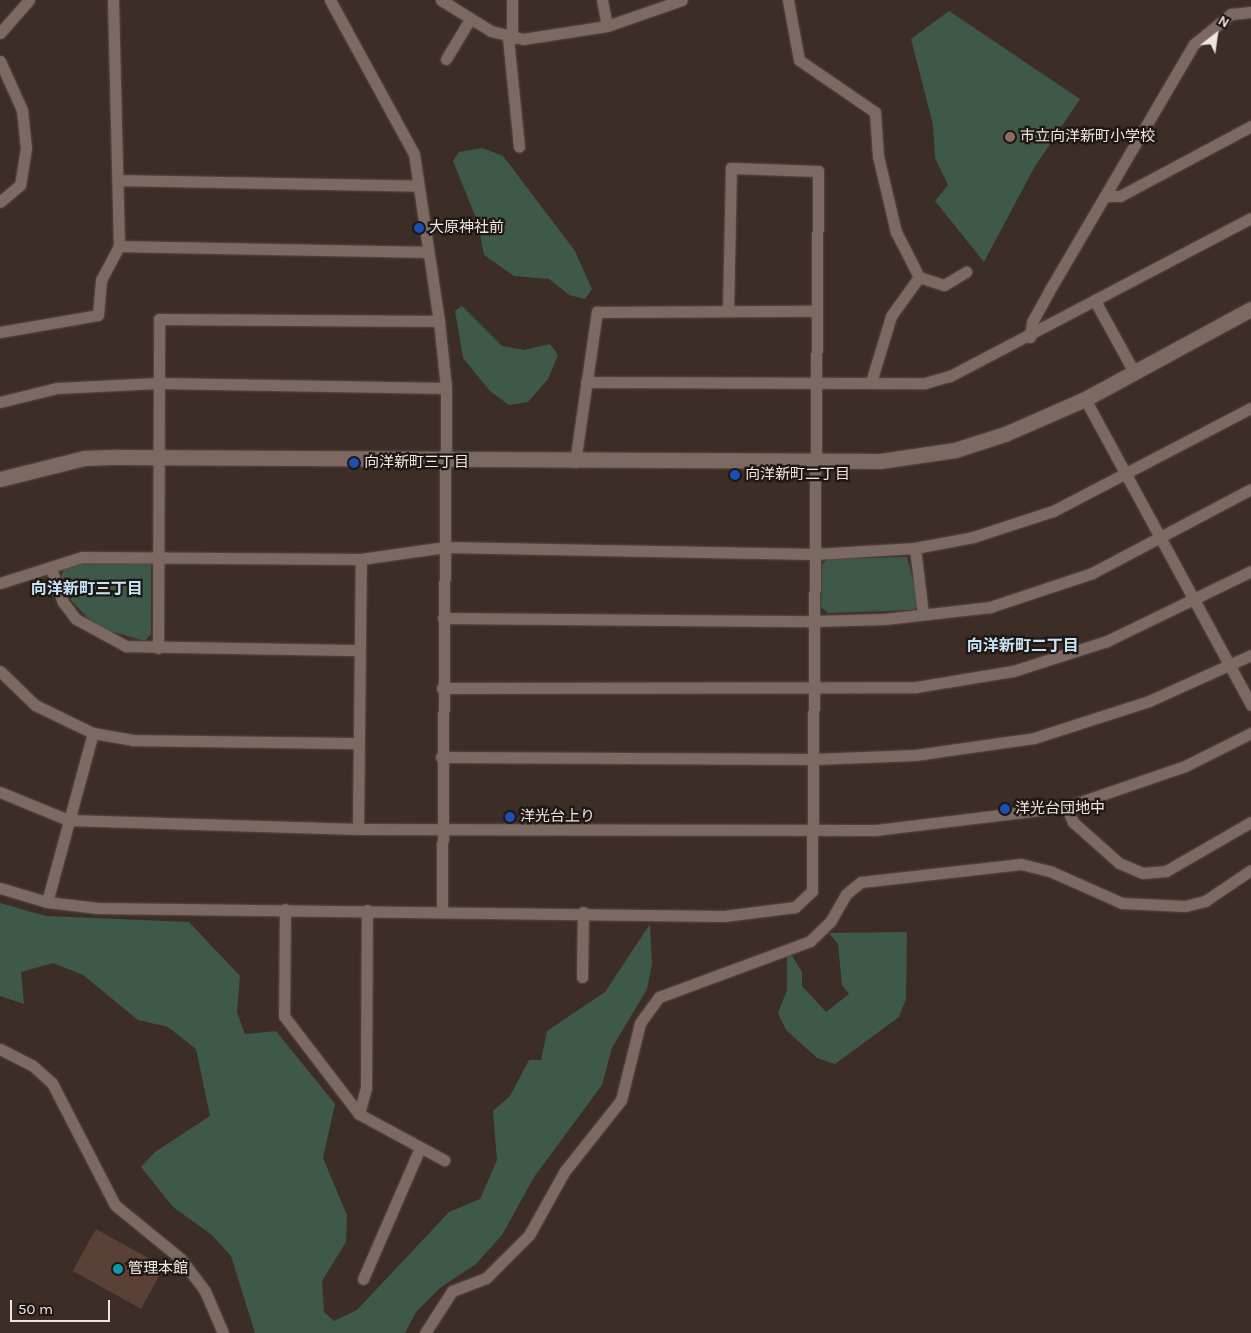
<!DOCTYPE html>
<html>
<head>
<meta charset="utf-8">
<style>
	body { margin:0 }
	#map { position:relative; width:1251px; height:1333px; overflow:hidden; background:#3d2d27; font-family:Karla,"Noto Sans JP",sans-serif }
	div>[style] { position:absolute }
	.green>* { inset:0; background:#3e584a }
	.building>* { inset:0; background:#5b4036; transform-origin:0 0 }
	.roads { filter:drop-shadow(0 0 1px #584b46) drop-shadow(0 0 1px #584b46) }
	.street>* { height:11px; margin:-5.5px; padding:0 5.5px; transform-origin:5.5px; border-radius:5.5px; background:#7b6962 }
	.secondary>* { height:15px; margin:-7.5px; padding:0 7.5px; transform-origin:7.5px; border-radius:7.5px; background:#7b6962 }
	.dots>* { width:14px; height:14px; translate:-50% -50%; box-sizing:border-box; border:2px solid #1e1714; border-radius:50% }
	span { translate:-50% -50%; white-space:nowrap; text-align:center; line-height:1.15; -webkit-text-stroke:4.5px #1e1714; paint-order:stroke }
	.poi-label { font-size:15px; color:#efe4e0 }
	.left { translate:0 -50%; text-align:left }
	.neighbourhood-label { font-size:16px; color:#c7e3f6; font-weight:700 }
	.north { position:absolute; left:1191px; top:10px; width:50px; height:50px; -webkit-text-stroke:4px #1e1714; paint-order:stroke; rotate:30deg; font-size:14px; font-weight:700; line-height:20px; text-align:center; color:#efe4e0 }
	.north::after { content:''; display:block; margin:auto; width:18px; height:22px; background:#efe4e0; clip-path:polygon(50% 0,100% 100%,50% 72%,0 100%) }
	.scale { position:absolute; left:10px; top:1300px; width:100px; height:22px; box-sizing:border-box; border:2px solid #efe4e0; border-top:0; padding-left:6px; font-size:15px; line-height:18px; white-space:nowrap; color:#efe4e0; -webkit-text-stroke:4px #1e1714; paint-order:stroke }
</style>
</head>
<body>
<div id="map">
	<div class="green">
		<div style="clip-path:polygon(949px 11px,1080px 99px,1034px 168px,984px 262px,935px 201px,948px 185px,935px 158px,933px 125px,911px 39px)"></div>
		<div style="clip-path:polygon(482px 148px,503px 156px,575px 251px,592px 289px,585px 299px,569px 295px,549px 279px,514px 276px,484px 255px,478px 223px,453px 161px,459px 152px)"></div>
		<div style="clip-path:polygon(462px 306px,502px 346px,524px 350px,550px 344px,558px 355px,548px 379px,528px 402px,509px 405px,490px 391px,463px 358px,455px 311px)"></div>
		<div style="clip-path:polygon(907px 557px,919px 603px,914px 610px,828px 613px,821px 607px,822px 565px,827px 559px)"></div>
		<div style="clip-path:polygon(92px 561px,151px 564px,151px 634px,145px 641px,96px 627px,68px 597px,61px 576px,64px 569px)"></div>
		<div style="clip-path:polygon(0 903px,46px 916px,189px 922px,240px 976px,237px 1012px,245px 1034px,276px 1031px,335px 1104px,323px 1158px,347px 1215px,346px 1242px,322px 1281px,324px 1312px,334px 1321px,357px 1310px,449px 1212px,480px 1199px,497px 1160px,493px 1111px,510px 1096px,529px 1060px,541px 1060px,547px 1031px,605px 992px,650px 924px,652px 964px,647px 989px,612px 1048px,602px 1085px,534px 1177px,502px 1235px,476px 1264px,440px 1288px,416px 1312px,405px 1333px,255px 1333px,231px 1256px,212px 1235px,173px 1207px,141px 1167px,155px 1152px,210px 1116px,196px 1049px,168px 1027px,138px 1020px,83px 975px,53px 963px,21px 972px,24px 1004px,0 996px)"></div>
		<div style="clip-path:polygon(907px 932px,906px 999px,899px 1017px,835px 1064px,817px 1058px,786px 1030px,778px 1013px,787px 990px,787px 957px,791px 954px,802px 972px,802px 986px,826px 1012px,849px 994px,842px 985px,838px 944px,829px 933px)"></div>
	</div>
	<div class="building">
		<div style="left:96px;top:1229px;width:78px;height:48px;rotate:29deg"></div>
	</div>
	<div class="roads">
		<div class="street">
			<div style="left:330px;top:0;width:175px;rotate:61.4deg"></div>
			<div style="left:414px;top:154px;width:169px;rotate:81.5deg"></div>
			<div style="left:439px;top:321px;width:67px;rotate:84deg"></div>
			<div style="left:446px;top:388px;width:522px;rotate:90.44deg"></div>
			<div style="left:441px;top:0;width:59px;rotate:31.8deg"></div>
			<div style="left:491px;top:31px;width:33px;rotate:14deg"></div>
			<div style="left:523px;top:39px;width:85px;rotate:-8.8deg"></div>
			<div style="left:607px;top:26px;width:79px;rotate:-19.1deg"></div>
			<div style="left:602px;top:0;width:26px;rotate:79deg"></div>
			<div style="left:788px;top:0;width:61px;rotate:79.6deg"></div>
			<div style="left:799px;top:60px;width:92px;rotate:34.4deg"></div>
			<div style="left:875px;top:112px;width:44px;rotate:86.1deg"></div>
			<div style="left:878px;top:156px;width:78px;rotate:76.7deg"></div>
			<div style="left:896px;top:232px;width:51px;rotate:62.9deg"></div>
			<div style="left:0;top:33px;width:44px;rotate:-48.7deg"></div>
			<div style="left:508px;top:38px;width:109px;rotate:84.2deg"></div>
			<div style="left:512px;top:39px;width:39px;rotate:-90deg"></div>
			<div style="left:446px;top:59px;width:47px;rotate:-59deg"></div>
			<div style="left:0;top:61px;width:54px;rotate:65.8deg"></div>
			<div style="left:22px;top:110px;width:38px;rotate:84deg"></div>
			<div style="left:26px;top:148px;width:37px;rotate:99deg"></div>
			<div style="left:20px;top:185px;width:26px;rotate:140deg"></div>
			<div style="left:119px;top:180px;width:299px;rotate:1.1deg"></div>
			<div style="left:1105px;top:196px;width:15px"></div>
			<div style="left:1120px;top:196px;width:149px;rotate:-28.1deg"></div>
			<div style="left:119px;top:246px;width:306px;rotate:1.1deg"></div>
			<div style="left:1095px;top:301px;width:81px;rotate:61.2deg"></div>
			<div style="left:0;top:332px;width:99px;rotate:-9.8deg"></div>
			<div style="left:98px;top:315px;width:35px;rotate:-85deg"></div>
			<div style="left:101px;top:280px;width:38px;rotate:-62deg"></div>
			<div style="left:119px;top:246px;width:246px;rotate:-91.4deg"></div>
			<div style="left:1030px;top:337px;width:15px;rotate:-82deg"></div>
			<div style="left:1032px;top:322px;width:35px;rotate:-61deg"></div>
			<div style="left:1049px;top:291px;width:286px;rotate:-59.6deg"></div>
			<div style="left:1194px;top:44px;width:48px;rotate:-39deg"></div>
			<div style="left:1231px;top:14px;width:20px;rotate:-6deg"></div>
			<div style="left:586px;top:382px;width:339px;rotate:0.2deg"></div>
			<div style="left:925px;top:383px;width:26px;rotate:-16deg"></div>
			<div style="left:950px;top:376px;width:340px;rotate:-27.7deg"></div>
			<div style="left:871px;top:382px;width:69px;rotate:-73.1deg"></div>
			<div style="left:891px;top:316px;width:48px;rotate:-54.3deg"></div>
			<div style="left:919px;top:277px;width:26px;rotate:18deg"></div>
			<div style="left:944px;top:285px;width:26px;rotate:-31deg"></div>
			<div style="left:1085px;top:399px;width:348px;rotate:61.5deg"></div>
			<div style="left:0;top:402px;width:59px;rotate:-13.8deg"></div>
			<div style="left:57px;top:388px;width:101px;rotate:-2.8deg"></div>
			<div style="left:158px;top:383px;width:288px;rotate:1deg"></div>
			<div style="left:575px;top:462px;width:152px;rotate:-81.7deg"></div>
			<div style="left:597px;top:312px;width:219px;rotate:-0.3deg"></div>
			<div style="left:915px;top:548px;width:66px;rotate:83.1deg"></div>
			<div style="left:51px;top:568px;width:36px;rotate:71deg"></div>
			<div style="left:63px;top:602px;width:21px;rotate:53deg"></div>
			<div style="left:76px;top:619px;width:57px;rotate:28.4deg"></div>
			<div style="left:126px;top:646px;width:233px;rotate:1deg"></div>
			<div style="left:0;top:583px;width:86px;rotate:-17.6deg"></div>
			<div style="left:82px;top:557px;width:279px;rotate:0.4deg"></div>
			<div style="left:361px;top:559px;width:85px;rotate:-8.1deg"></div>
			<div style="left:445px;top:547px;width:370px;rotate:1.1deg"></div>
			<div style="left:815px;top:554px;width:100px;rotate:-3.4deg"></div>
			<div style="left:915px;top:548px;width:59px;rotate:-10.7deg"></div>
			<div style="left:973px;top:537px;width:84px;rotate:-18deg"></div>
			<div style="left:1053px;top:511px;width:223px;rotate:-27.5deg"></div>
			<div style="left:443px;top:618px;width:371px;rotate:0.5deg"></div>
			<div style="left:814px;top:621px;width:71px;rotate:-1.6deg"></div>
			<div style="left:885px;top:619px;width:106px;rotate:-6.5deg"></div>
			<div style="left:990px;top:607px;width:108px;rotate:-18.4deg"></div>
			<div style="left:1092px;top:573px;width:180px;rotate:-27.8deg"></div>
			<div style="left:158px;top:648px;width:329px;rotate:-89.8deg"></div>
			<div style="left:159px;top:319px;width:280px;rotate:0.4deg"></div>
			<div style="left:0;top:671px;width:49px;rotate:44.2deg"></div>
			<div style="left:35px;top:705px;width:64px;rotate:25.8deg"></div>
			<div style="left:93px;top:733px;width:40px;rotate:10deg"></div>
			<div style="left:132px;top:740px;width:226px;rotate:0.8deg"></div>
			<div style="left:442px;top:688px;width:474px;rotate:-0.1deg"></div>
			<div style="left:916px;top:687px;width:98px;rotate:-9.4deg"></div>
			<div style="left:1013px;top:671px;width:99px;rotate:-17.7deg"></div>
			<div style="left:1107px;top:641px;width:160px;rotate:-25.9deg"></div>
			<div style="left:441px;top:757px;width:373px;rotate:0.3deg"></div>
			<div style="left:814px;top:759px;width:101px;rotate:-2.3deg"></div>
			<div style="left:915px;top:755px;width:120px;rotate:-8.1deg"></div>
			<div style="left:1034px;top:738px;width:121px;rotate:-17.8deg"></div>
			<div style="left:1149px;top:701px;width:112px;rotate:-24.3deg"></div>
			<div style="left:0;top:792px;width:74px;rotate:22.4deg"></div>
			<div style="left:68px;top:820px;width:290px;rotate:1.8deg"></div>
			<div style="left:358px;top:829px;width:518px;rotate:0.11deg"></div>
			<div style="left:876px;top:830px;width:191px;rotate:-6.9deg"></div>
			<div style="left:1066px;top:807px;width:126px;rotate:-19deg"></div>
			<div style="left:1185px;top:766px;width:74px;rotate:-26.6deg"></div>
			<div style="left:1066px;top:807px;width:17px;rotate:65deg"></div>
			<div style="left:1073px;top:822px;width:62px;rotate:41.7deg"></div>
			<div style="left:1119px;top:863px;width:26px;rotate:23deg"></div>
			<div style="left:1143px;top:873px;width:23px;rotate:-5deg"></div>
			<div style="left:1166px;top:871px;width:98px;rotate:-30deg"></div>
			<div style="left:358px;top:829px;width:270px;rotate:-89.4deg"></div>
			<div style="left:0;top:888px;width:49px;rotate:16.6deg"></div>
			<div style="left:47px;top:902px;width:51px;rotate:6.7deg"></div>
			<div style="left:98px;top:908px;width:626px;rotate:0.73deg"></div>
			<div style="left:724px;top:916px;width:72px;rotate:-7.2deg"></div>
			<div style="left:795px;top:907px;width:23px;rotate:-43deg"></div>
			<div style="left:812px;top:891px;width:720px;rotate:-89.52deg"></div>
			<div style="left:818px;top:171px;width:87px;rotate:-178deg"></div>
			<div style="left:731px;top:168px;width:142px;rotate:91.2deg"></div>
			<div style="left:47px;top:902px;width:175px;rotate:-74.8deg"></div>
			<div style="left:285px;top:909px;width:107px;rotate:90.5deg"></div>
			<div style="left:284px;top:1016px;width:123px;rotate:52.6deg"></div>
			<div style="left:359px;top:1114px;width:97px;rotate:28.4deg"></div>
			<div style="left:582px;top:977px;width:65px;rotate:-89.1deg"></div>
			<div style="left:0;top:1049px;width:36px;rotate:27deg"></div>
			<div style="left:32px;top:1065px;width:27px;rotate:42deg"></div>
			<div style="left:52px;top:1083px;width:137px;rotate:62.7deg"></div>
			<div style="left:115px;top:1205px;width:85px;rotate:39.3deg"></div>
			<div style="left:181px;top:1259px;width:40px;rotate:53deg"></div>
			<div style="left:205px;top:1291px;width:46px;rotate:66.8deg"></div>
			<div style="left:359px;top:1114px;width:27px;rotate:-75deg"></div>
			<div style="left:366px;top:1088px;width:178px;rotate:-89.7deg"></div>
			<div style="left:363px;top:1279px;width:143px;rotate:-66.5deg"></div>
			<div style="left:425px;top:1333px;width:50px;rotate:-57.3deg"></div>
			<div style="left:452px;top:1291px;width:36px;rotate:-21deg"></div>
			<div style="left:486px;top:1278px;width:61px;rotate:-45deg"></div>
			<div style="left:529px;top:1235px;width:72px;rotate:-60.9deg"></div>
			<div style="left:564px;top:1172px;width:92px;rotate:-51.6deg"></div>
			<div style="left:621px;top:1100px;width:79px;rotate:-76.1deg"></div>
			<div style="left:640px;top:1023px;width:32px;rotate:-54deg"></div>
			<div style="left:659px;top:997px;width:161px;rotate:-20.3deg"></div>
			<div style="left:810px;top:941px;width:28px;rotate:-44deg"></div>
			<div style="left:830px;top:922px;width:32px;rotate:-60deg"></div>
			<div style="left:846px;top:894px;width:19px;rotate:-39deg"></div>
			<div style="left:861px;top:882px;width:161px;rotate:-6.4deg"></div>
			<div style="left:1021px;top:864px;width:32px;rotate:14deg"></div>
			<div style="left:1052px;top:872px;width:77px;rotate:23.9deg"></div>
			<div style="left:1122px;top:903px;width:63px;rotate:2.7deg"></div>
			<div style="left:1185px;top:906px;width:21px;rotate:-14deg"></div>
			<div style="left:1205px;top:901px;width:55px;rotate:-34deg"></div>
		</div>
		<div class="secondary">
			<div style="left:0;top:479px;width:87px;rotate:-14deg"></div>
			<div style="left:84px;top:458px;width:34px;rotate:-2deg"></div>
			<div style="left:118px;top:457px;width:762px;rotate:0.3deg"></div>
			<div style="left:880px;top:461px;width:76px;rotate:-8.3deg"></div>
			<div style="left:955px;top:450px;width:52px;rotate:-17.7deg"></div>
			<div style="left:1005px;top:434px;width:87px;rotate:-23.6deg"></div>
			<div style="left:1085px;top:399px;width:189px;rotate:-28.5deg"></div>
		</div>
	</div>
	<div class="dots">
		<div style="left:1010px;top:137px;background:#8d6e63"></div>
		<div style="left:419px;top:228px;background:#1a4fb4"></div>
		<div style="left:354px;top:463px;background:#1a4fb4"></div>
		<div style="left:735px;top:475px;background:#1a4fb4"></div>
		<div style="left:1005px;top:809px;background:#1a4fb4"></div>
		<div style="left:510px;top:817px;background:#1a4fb4"></div>
		<div style="left:118px;top:1269px;background:#0f9aa8"></div>
	</div>
	<div class="poi-label">
		<span class="left" style="left:1020px;top:137px">市立向洋新町小学校</span>
		<span class="left" style="left:429px;top:228px">大原神社前</span>
		<span class="left" style="left:364px;top:463px">向洋新町三丁目</span>
		<span class="left" style="left:745px;top:475px">向洋新町二丁目</span>
		<span class="left" style="left:1015px;top:809px">洋光台団地中</span>
		<span class="left" style="left:520px;top:817px">洋光台上り</span>
		<span class="left" style="left:128px;top:1269px">管理本館</span>
	</div>
	<div class="neighbourhood-label">
		<span style="left:87px;top:589px">向洋新町三丁目</span>
		<span style="left:1023px;top:646px">向洋新町二丁目</span>
	</div>
	<div class="north">N</div>
	<div class="scale">50 m</div>
</div>
</body>
</html>
